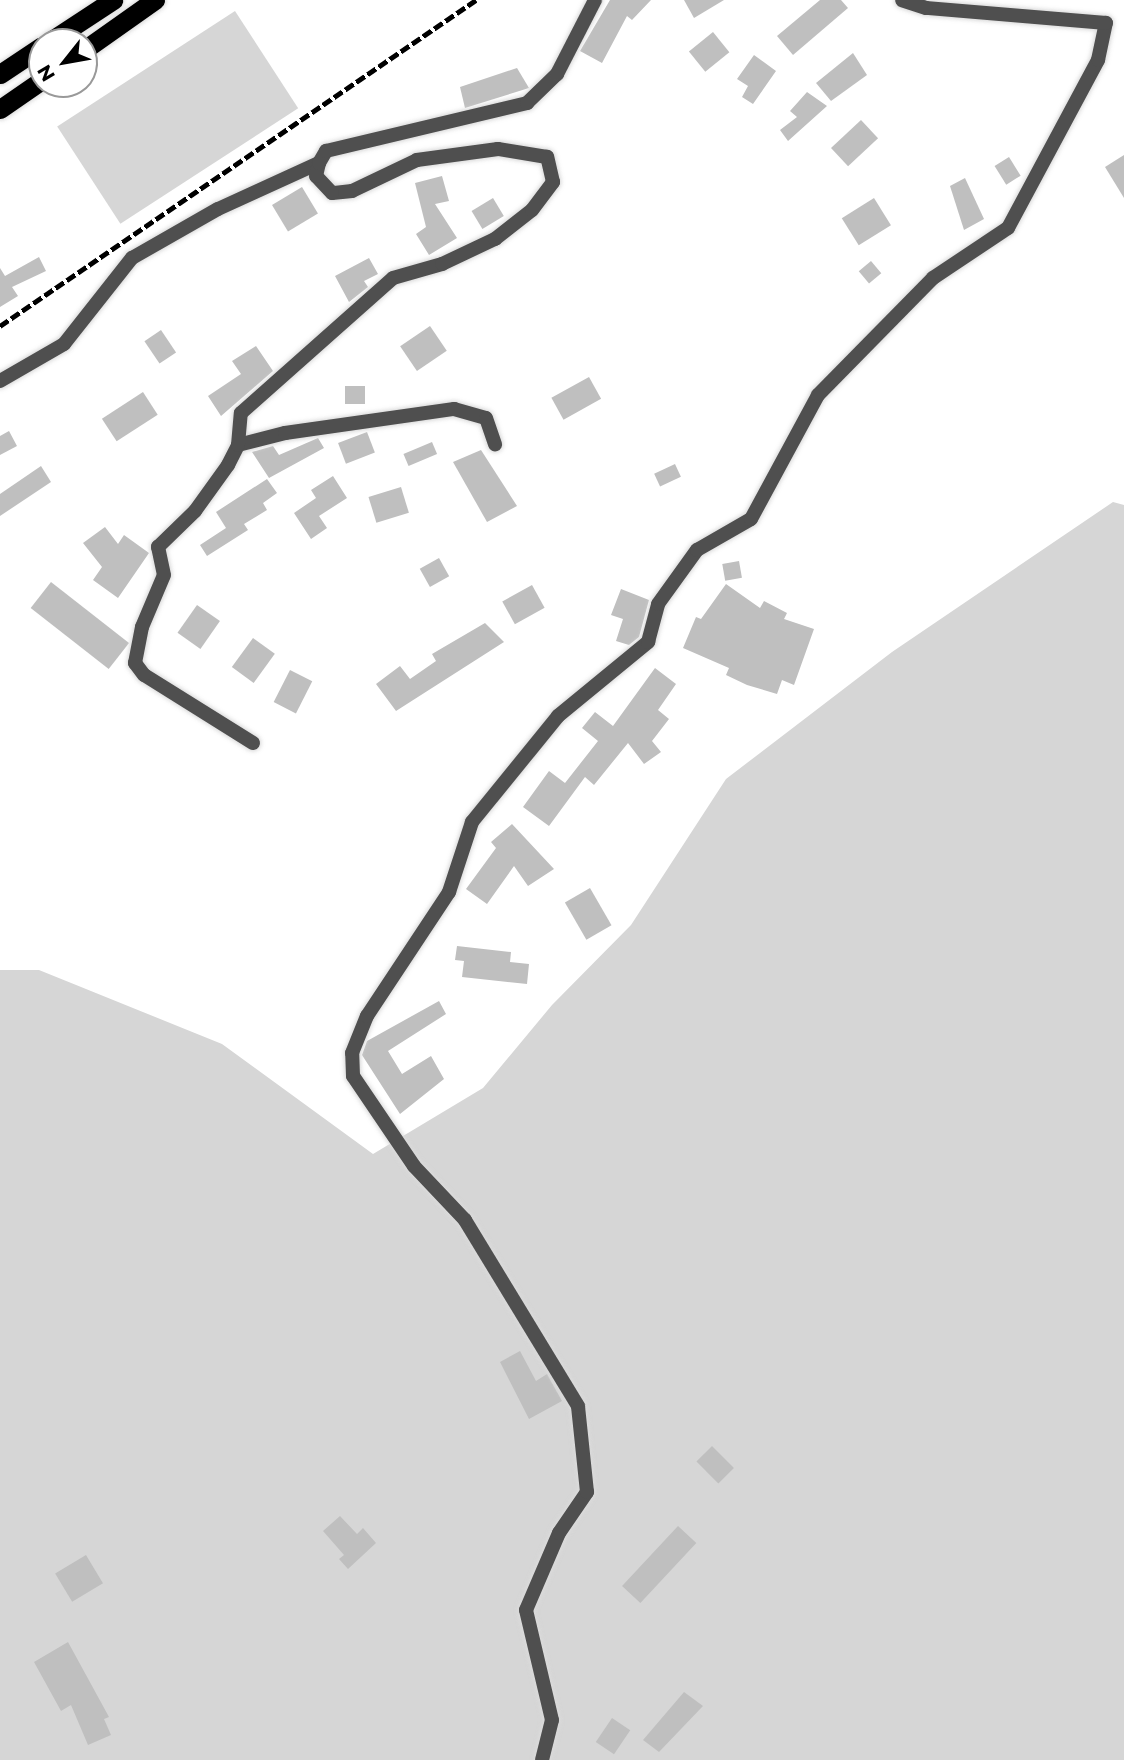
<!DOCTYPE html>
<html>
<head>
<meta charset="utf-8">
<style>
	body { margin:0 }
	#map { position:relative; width:1124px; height:1760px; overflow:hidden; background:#fff; font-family:Montserrat,sans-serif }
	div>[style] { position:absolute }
	.green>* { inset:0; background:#d6d6d6; transform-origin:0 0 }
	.building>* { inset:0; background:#bfbfbf; transform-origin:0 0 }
	.roads { filter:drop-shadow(0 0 2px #dbdbdb) drop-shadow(0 0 2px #dbdbdb) }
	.minor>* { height:14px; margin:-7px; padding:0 7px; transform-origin:7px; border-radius:7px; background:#4f4f4f }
	.trunk>* { height:19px; margin:-9.5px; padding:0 9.5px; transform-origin:9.5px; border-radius:9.5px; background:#000 }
	.rail>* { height:5px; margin-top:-2.5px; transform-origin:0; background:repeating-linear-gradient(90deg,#000 0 10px,transparent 0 13.5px) }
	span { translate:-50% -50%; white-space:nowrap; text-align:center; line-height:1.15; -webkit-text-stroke:7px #fff; paint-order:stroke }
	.north { position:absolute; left:28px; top:28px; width:70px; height:70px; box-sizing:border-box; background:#fff; border:2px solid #999; border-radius:50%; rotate:239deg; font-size:19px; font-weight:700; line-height:28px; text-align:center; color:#000 }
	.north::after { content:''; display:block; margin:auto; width:24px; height:32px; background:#000; clip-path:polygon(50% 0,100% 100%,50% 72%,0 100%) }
</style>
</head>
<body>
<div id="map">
	<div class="green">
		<div style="left:235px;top:11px;width:116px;height:212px;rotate:57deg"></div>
		<div style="clip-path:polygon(1113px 502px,1124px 505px,1124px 1760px,0 1760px,0 970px,39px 970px,222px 1044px,373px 1154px,483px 1088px,552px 1005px,631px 925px,726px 779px,892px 652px)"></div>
	</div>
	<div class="building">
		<div style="clip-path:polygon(610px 0,651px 0,632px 20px,627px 16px,602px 63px,580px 51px)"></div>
		<div style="clip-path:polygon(684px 0,724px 0,694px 18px)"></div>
		<div style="clip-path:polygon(820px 0,841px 0,848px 8px,793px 55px,777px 36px)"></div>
		<div style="left:713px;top:32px;width:26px;height:31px;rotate:51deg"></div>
		<div style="clip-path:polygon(853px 53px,867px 75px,831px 101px,816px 83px)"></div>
		<div style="clip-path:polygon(754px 55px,776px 71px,753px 104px,742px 97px,748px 86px,737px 79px)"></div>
		<div style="clip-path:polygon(517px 68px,529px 88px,465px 108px,460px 87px)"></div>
		<div style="clip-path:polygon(807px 92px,827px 106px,788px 141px,780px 130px,797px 117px,790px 111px)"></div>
		<div style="left:861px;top:120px;width:25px;height:41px;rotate:47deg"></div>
		<div style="clip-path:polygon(1124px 155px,1124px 198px,1105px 167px)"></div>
		<div style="left:1009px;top:157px;width:22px;height:17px;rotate:58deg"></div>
		<div style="clip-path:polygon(442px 176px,449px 201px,435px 204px,457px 238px,429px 255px,416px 234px,426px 227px,415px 183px)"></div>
		<div style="clip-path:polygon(965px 178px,984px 219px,964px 230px,950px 186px)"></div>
		<div style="left:302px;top:187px;width:31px;height:35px;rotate:59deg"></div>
		<div style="left:493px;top:198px;width:21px;height:25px;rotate:59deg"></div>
		<div style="left:874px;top:198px;width:32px;height:38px;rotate:58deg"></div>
		<div style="clip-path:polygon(39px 257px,46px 271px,12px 287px,18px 296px,0 307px,0 268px,5px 276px)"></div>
		<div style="clip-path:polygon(369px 258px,378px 274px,364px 281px,368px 287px,349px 302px,335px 276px)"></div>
		<div style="left:871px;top:261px;width:16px;height:16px;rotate:50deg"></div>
		<div style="left:430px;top:326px;width:30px;height:36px;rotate:56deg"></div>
		<div style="left:161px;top:330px;width:27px;height:20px;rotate:56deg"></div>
		<div style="clip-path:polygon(256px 346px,273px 371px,221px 416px,208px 396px,241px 374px,232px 361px)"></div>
		<div style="left:589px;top:377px;width:25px;height:43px;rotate:61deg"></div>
		<div style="left:345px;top:386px;width:20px;height:18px"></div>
		<div style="left:143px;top:392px;width:27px;height:49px;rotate:57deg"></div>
		<div style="clip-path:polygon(9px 431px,17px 446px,0 455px,0 436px)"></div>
		<div style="left:367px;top:432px;width:22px;height:31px;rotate:69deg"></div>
		<div style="clip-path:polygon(318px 438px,324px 448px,269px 478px,252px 452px,273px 446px,279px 455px)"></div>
		<div style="left:432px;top:442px;width:13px;height:31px;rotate:67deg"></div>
		<div style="clip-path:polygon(481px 450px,517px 506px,487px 522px,453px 462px)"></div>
		<div style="left:675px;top:464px;width:14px;height:23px;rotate:65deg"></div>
		<div style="clip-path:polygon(41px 466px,51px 482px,0 516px,0 494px)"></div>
		<div style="clip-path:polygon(333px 476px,347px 498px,319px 516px,327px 528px,311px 539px,294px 513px,316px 498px,311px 490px)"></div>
		<div style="clip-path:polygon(267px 479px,277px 493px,263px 503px,267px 510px,244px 524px,248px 530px,207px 556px,200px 545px,226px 528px,216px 512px)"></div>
		<div style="left:401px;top:487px;width:27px;height:34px;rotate:73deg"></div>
		<div style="clip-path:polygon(105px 527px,118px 544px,124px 535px,149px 553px,118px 598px,93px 580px,102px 567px,83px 543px)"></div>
		<div style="left:439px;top:558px;width:21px;height:22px;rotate:61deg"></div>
		<div style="left:739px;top:561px;width:17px;height:17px;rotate:80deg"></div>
		<div style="left:51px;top:582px;width:99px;height:33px;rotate:38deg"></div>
		<div style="clip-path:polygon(726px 584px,760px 608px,764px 601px,787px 613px,784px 619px,814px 629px,794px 685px,782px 680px,777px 694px,747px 685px,726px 675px,729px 668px,683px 648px,696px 617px,701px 619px)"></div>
		<div style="left:532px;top:585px;width:26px;height:34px;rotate:61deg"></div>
		<div style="clip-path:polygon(621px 589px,649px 600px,639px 637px,629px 645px,616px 641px,623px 619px,611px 615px)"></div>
		<div style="left:197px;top:605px;width:28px;height:34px;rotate:35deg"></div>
		<div style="clip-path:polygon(485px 623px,504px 642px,396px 711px,376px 684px,400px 666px,410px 679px,436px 661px,432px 654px)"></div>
		<div style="left:253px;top:638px;width:27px;height:36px;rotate:36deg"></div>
		<div style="clip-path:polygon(655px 668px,676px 684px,658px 710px,669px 719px,652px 741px,661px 752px,644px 764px,628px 743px,594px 785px,585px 777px,549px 826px,523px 807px,549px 771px,565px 783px,598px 741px,582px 728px,595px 712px,613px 726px)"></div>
		<div style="left:290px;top:670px;width:25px;height:36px;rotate:27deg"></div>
		<div style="clip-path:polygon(512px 824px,554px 869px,528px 886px,514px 866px,487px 904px,466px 889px,496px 848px,491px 842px)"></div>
		<div style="left:590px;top:888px;width:43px;height:29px;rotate:60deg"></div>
		<div style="clip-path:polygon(457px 946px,511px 952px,510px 962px,529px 964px,527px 984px,462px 977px,464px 961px,455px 960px)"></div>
		<div style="clip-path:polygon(439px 1001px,446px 1014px,388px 1051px,402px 1074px,431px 1056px,444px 1079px,400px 1114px,362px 1055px,367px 1041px)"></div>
		<div style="clip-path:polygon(520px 1351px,536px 1381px,547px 1374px,562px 1401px,529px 1419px,500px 1362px)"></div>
		<div style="left:712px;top:1446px;width:31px;height:22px;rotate:45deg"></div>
		<div style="clip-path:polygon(340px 1516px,357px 1534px,363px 1528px,376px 1543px,348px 1569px,339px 1559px,344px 1555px,323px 1531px)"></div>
		<div style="left:678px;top:1526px;width:25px;height:82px;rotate:43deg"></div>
		<div style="left:86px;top:1555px;width:33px;height:36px;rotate:59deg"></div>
		<div style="clip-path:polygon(68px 1642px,109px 1717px,104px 1719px,111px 1735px,88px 1745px,71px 1705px,61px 1711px,34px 1662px)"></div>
		<div style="clip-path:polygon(684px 1692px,703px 1706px,659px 1752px,643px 1740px)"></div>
		<div style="left:612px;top:1718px;width:22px;height:29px;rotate:34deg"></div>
	</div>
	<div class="roads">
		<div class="minor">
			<div style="left:0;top:381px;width:74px;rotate:-30deg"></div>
			<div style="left:64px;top:344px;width:110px;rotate:-51.7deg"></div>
			<div style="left:132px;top:258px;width:99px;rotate:-29.7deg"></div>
			<div style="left:218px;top:209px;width:111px;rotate:-24.5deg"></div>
			<div style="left:238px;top:445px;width:49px;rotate:-14.3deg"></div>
			<div style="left:285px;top:433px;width:171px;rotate:-8.1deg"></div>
			<div style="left:454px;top:409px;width:33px;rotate:16deg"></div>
			<div style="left:486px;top:418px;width:28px;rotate:71deg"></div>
			<div style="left:253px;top:743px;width:128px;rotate:-148deg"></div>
			<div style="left:144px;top:675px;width:15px;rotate:-127deg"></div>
			<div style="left:135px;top:663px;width:37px;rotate:-79deg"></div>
			<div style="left:142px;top:627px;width:56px;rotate:-67.1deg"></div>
			<div style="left:164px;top:575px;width:29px;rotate:-102deg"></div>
			<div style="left:158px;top:547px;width:52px;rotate:-44.2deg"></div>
			<div style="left:195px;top:511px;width:57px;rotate:-54.3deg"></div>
			<div style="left:228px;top:465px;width:22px;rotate:-63deg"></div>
			<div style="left:238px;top:445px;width:32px;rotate:-85deg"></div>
			<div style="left:241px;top:413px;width:203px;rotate:-41.6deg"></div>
			<div style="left:393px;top:278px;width:51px;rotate:-15.9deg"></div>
			<div style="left:442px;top:264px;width:59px;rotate:-25.3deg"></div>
			<div style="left:495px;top:239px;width:47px;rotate:-38.1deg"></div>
			<div style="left:532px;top:210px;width:35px;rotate:-53deg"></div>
			<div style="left:553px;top:182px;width:26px;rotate:-103deg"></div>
			<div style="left:547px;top:157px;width:50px;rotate:-170.7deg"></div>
			<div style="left:498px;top:149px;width:82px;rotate:172.3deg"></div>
			<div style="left:417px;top:160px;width:72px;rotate:154.5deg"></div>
			<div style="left:352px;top:191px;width:20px;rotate:174deg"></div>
			<div style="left:332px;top:193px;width:23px;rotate:-133deg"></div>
			<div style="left:316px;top:176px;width:13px;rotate:-77deg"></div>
			<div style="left:319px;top:163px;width:14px;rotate:-60deg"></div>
			<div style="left:326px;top:151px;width:207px;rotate:-13.4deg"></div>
			<div style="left:527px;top:103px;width:42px;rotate:-44deg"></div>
			<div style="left:557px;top:74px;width:83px;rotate:-62.8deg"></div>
			<div style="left:542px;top:1760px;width:41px;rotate:-76deg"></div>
			<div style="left:552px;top:1720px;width:113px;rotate:-103.3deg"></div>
			<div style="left:526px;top:1610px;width:84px;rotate:-66.8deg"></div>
			<div style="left:559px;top:1533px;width:50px;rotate:-55.7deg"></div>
			<div style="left:587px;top:1492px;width:86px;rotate:-96deg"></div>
			<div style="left:578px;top:1406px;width:218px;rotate:-121.3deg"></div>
			<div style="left:465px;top:1220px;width:74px;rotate:-133.4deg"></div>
			<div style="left:414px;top:1166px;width:109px;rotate:-124.1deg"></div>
			<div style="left:353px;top:1076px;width:23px;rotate:-92deg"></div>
			<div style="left:352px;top:1053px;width:40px;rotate:-68deg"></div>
			<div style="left:367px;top:1016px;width:149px;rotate:-56.5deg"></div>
			<div style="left:449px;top:892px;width:74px;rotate:-71.8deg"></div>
			<div style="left:472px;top:822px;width:136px;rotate:-50.9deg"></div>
			<div style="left:558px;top:716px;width:117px;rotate:-39.4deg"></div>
			<div style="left:648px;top:642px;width:39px;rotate:-75deg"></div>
			<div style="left:658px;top:604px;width:67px;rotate:-54.2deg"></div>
			<div style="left:697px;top:550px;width:62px;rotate:-29.9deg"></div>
			<div style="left:751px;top:519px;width:141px;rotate:-61.6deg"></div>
			<div style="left:818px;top:395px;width:164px;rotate:-45.5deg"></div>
			<div style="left:933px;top:278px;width:90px;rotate:-33.7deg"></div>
			<div style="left:1008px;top:228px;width:191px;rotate:-61.8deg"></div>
			<div style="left:1098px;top:60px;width:38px;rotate:-78deg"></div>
			<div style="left:1106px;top:23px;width:181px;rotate:-175.2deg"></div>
			<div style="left:926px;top:8px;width:25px;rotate:-162deg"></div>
		</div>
		<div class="trunk">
			<div style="left:49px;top:42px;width:77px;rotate:-33.3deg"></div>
			<div style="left:84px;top:50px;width:87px;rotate:-35.2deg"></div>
			<div style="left:0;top:74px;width:50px;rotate:-33.7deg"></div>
			<div style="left:0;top:109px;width:51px;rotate:-34.6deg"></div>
		</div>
	</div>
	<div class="rail">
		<div style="left:0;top:326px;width:577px;rotate:-34.41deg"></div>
	</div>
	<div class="north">N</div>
</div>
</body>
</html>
